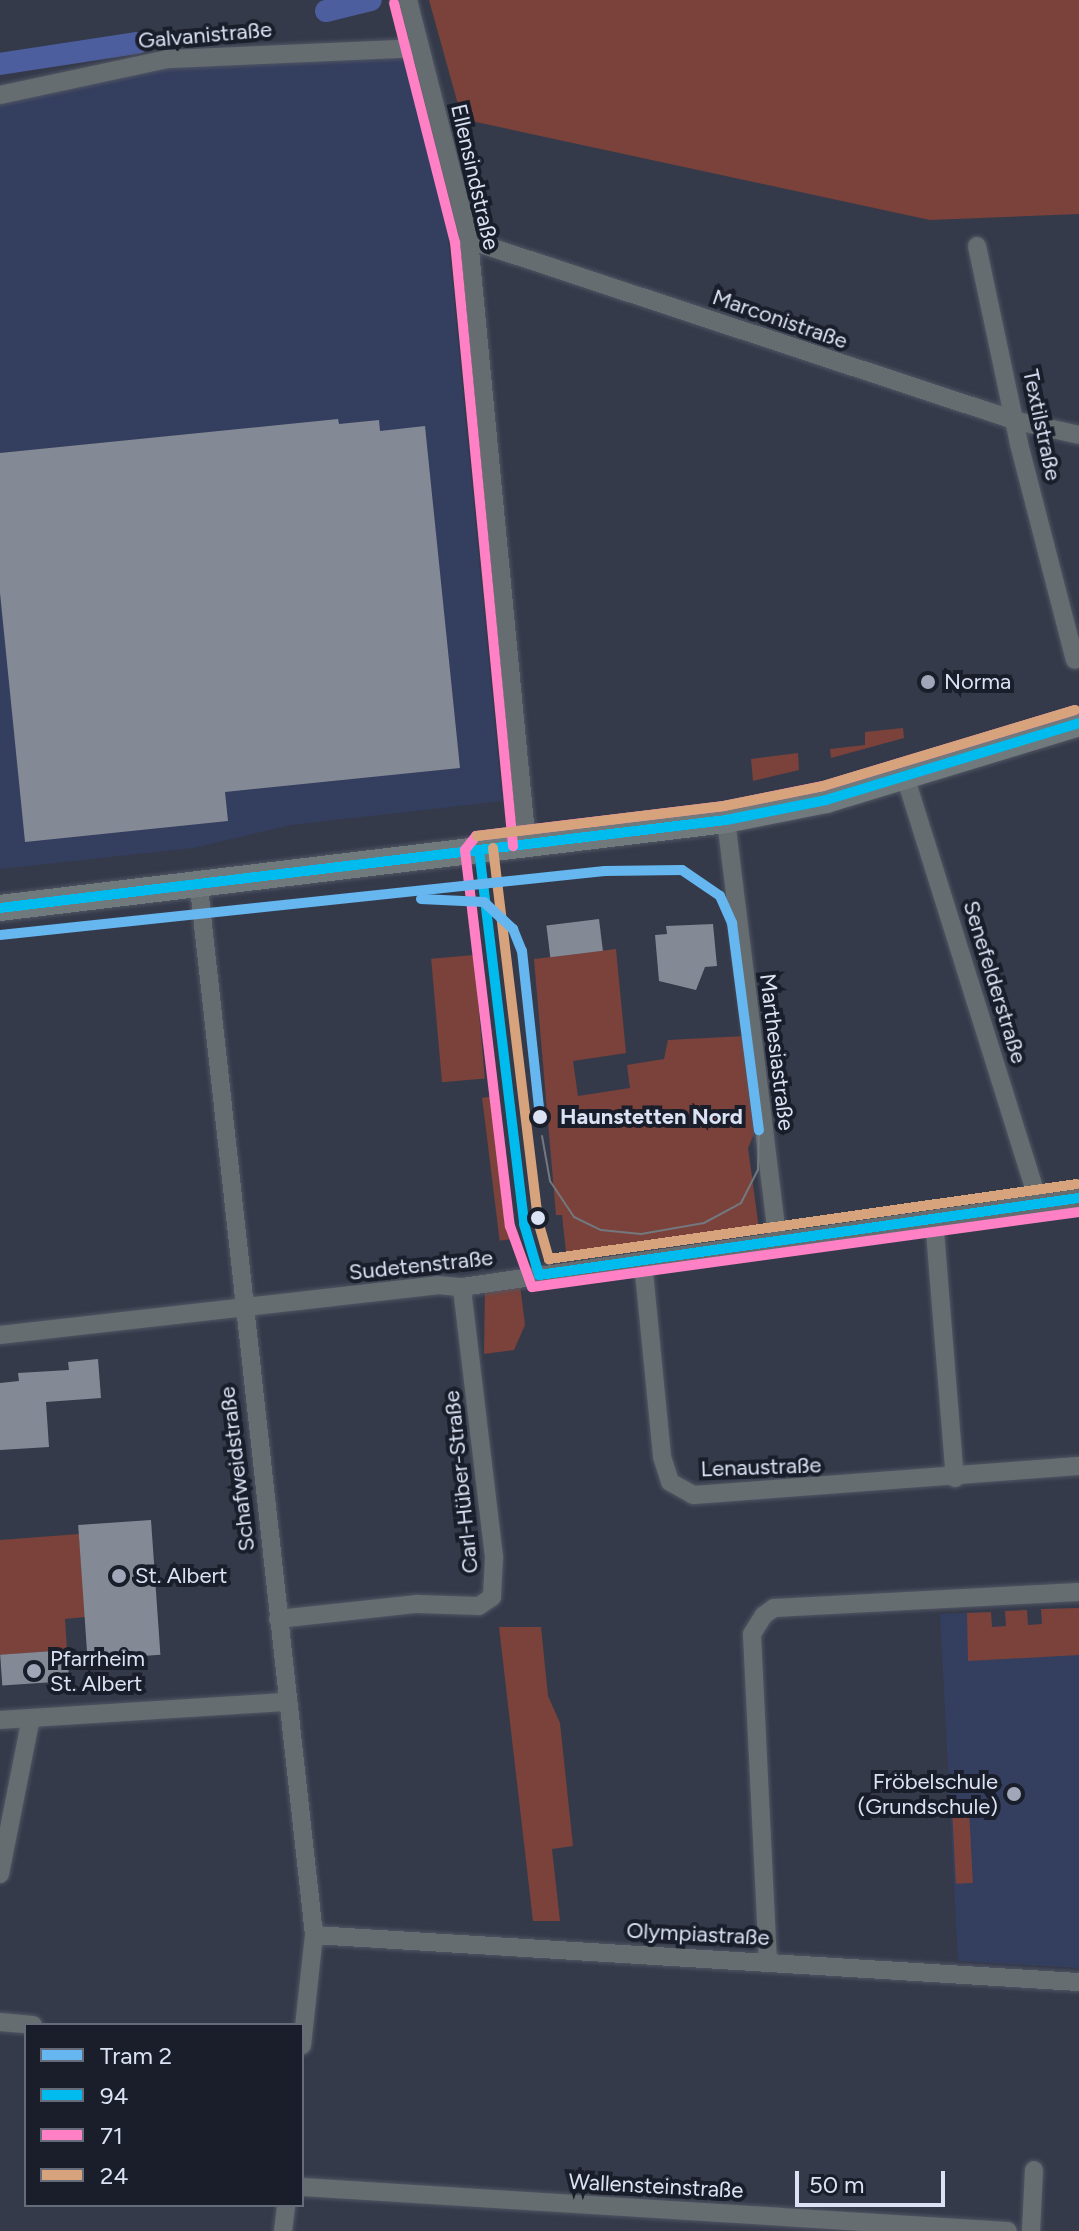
<!DOCTYPE html>
<html>
<head>
<meta charset="utf-8">
<style>
	body { margin:0 }
	#map { position:relative; width:1079px; height:2231px; overflow:hidden; background:#353a4a; font-family:Figtree,sans-serif }
	div>[style] { position:absolute }
	.built>* { inset:0; background:#343e5e }
	.green>* { inset:0; background:#7a423a; transform-origin:0 0 }
	.canal>* { height:22px; margin:-11px; padding:0 11px; transform-origin:11px; border-radius:11px; background:#4d5e9f }
	.building>* { inset:0; background:#848996; transform-origin:0 0 }
	.roads { filter:drop-shadow(0 0 2px #515664) drop-shadow(0 0 2px #515664) }
	.street>* { height:18px; margin:-9px; padding:0 9px; transform-origin:9px; border-radius:9px; background:#666d70 }
	.secondary>* { height:26px; margin:-13px; padding:0 13px; transform-origin:13px; border-radius:13px; background:#70797c }
	.tram>* { height:2px; margin:-1px; padding:0 1px; transform-origin:1px; border-radius:1px; background:#73787f }
	.bus-1>* { height:10px; margin:-5px; padding:0 5px; transform-origin:5px; border-radius:5px; background:#0be }
	.bus-2>* { height:10px; margin:-5px; padding:0 5px; transform-origin:5px; border-radius:5px; background:#ff80c5 }
	.bus-3>* { height:10px; margin:-5px; padding:0 5px; transform-origin:5px; border-radius:5px; background:#d6a37c }
	.tram-1>* { height:10px; margin:-5px; padding:0 5px; transform-origin:5px; border-radius:5px; background:#66b6f0 }
	.dots>* { width:22px; height:22px; translate:-50% -50%; box-sizing:border-box; border:4px solid #1a1e2b; border-radius:50% }
	span { translate:-50% -50%; white-space:nowrap; text-align:center; line-height:1.15; -webkit-text-stroke:8px #1a1e2b; paint-order:stroke }
	.street-label { font-size:22px; color:#dbe2f4 }
	.poi-label { font-size:22px; color:#dbe2f4 }
	.left { translate:0 -50%; text-align:left }
	.right { translate:-100% -50%; text-align:right }
	.stop-label { font-size:22px; color:#dbe2f4; font-weight:700 }
	.legend { position:absolute; left:24px; top:2023px; width:280px; height:184px; box-sizing:border-box; background:#1a1e2b; border:2px solid #676c7b; margin:0; padding:10px 14px; list-style:none; font-size:24px; color:#dbe2f4 }
	.legend li { display:flex; align-items:center; gap:16px; height:40px }
	.legend b { width:40px; border:2px solid #676c7b }
	.scale { position:absolute; left:795px; top:2171px; width:150px; height:36px; box-sizing:border-box; border:4px solid #dbe2f4; border-top:0; padding-left:10px; font-size:24px; line-height:28px; white-space:nowrap; color:#dbe2f4; -webkit-text-stroke:6px #1a1e2b; paint-order:stroke }
</style>
</head>
<body>
<div id="map">
	<div class="built">
		<div style="clip-path:polygon(401px 52px,434px 152px,447px 229px,502px 801px,291px 825px,193px 848px,0 869px,0 95px,132px 65px)"></div>
		<div style="clip-path:polygon(1079px 1608px,1079px 1968px,958px 1961px,940px 1614px,991px 1612px,992px 1627px,1006px 1626px,1005px 1611px,1027px 1610px,1028px 1625px,1042px 1624px,1041px 1609px)"></div>
	</div>
	<div class="green">
		<div style="clip-path:polygon(429px 0,1079px 0,1079px 214px,930px 220px,462px 119px)"></div>
		<div style="clip-path:polygon(903px 728px,904px 738px,831px 758px,830px 749px,865px 745px,865px 732px)"></div>
		<div style="clip-path:polygon(798px 753px,799px 770px,753px 781px,751px 759px)"></div>
		<div style="clip-path:polygon(616px 949px,626px 1053px,573px 1061px,578px 1096px,630px 1088px,627px 1065px,664px 1059px,668px 1040px,745px 1036px,754px 1134px,748px 1148px,759px 1229px,566px 1252px,562px 1215px,556px 1215px,534px 959px)"></div>
		<div style="left:474px;top:955px;width:124px;height:43px;rotate:85deg"></div>
		<div style="left:496px;top:1096px;width:144px;height:14px;rotate:83deg"></div>
		<div style="clip-path:polygon(520px 1285px,525px 1325px,514px 1350px,484px 1354px,485px 1289px)"></div>
		<div style="clip-path:polygon(79px 1534px,85px 1617px,65px 1619px,67px 1650px,0 1655px,0 1540px)"></div>
		<div style="clip-path:polygon(1079px 1608px,1079px 1655px,968px 1661px,967px 1613px,991px 1612px,992px 1627px,1006px 1626px,1005px 1611px,1027px 1610px,1028px 1625px,1042px 1624px,1041px 1609px)"></div>
		<div style="clip-path:polygon(499px 1627px,541px 1627px,548px 1696px,560px 1723px,573px 1846px,552px 1849px,560px 1921px,533px 1921px)"></div>
		<div style="left:969px;top:1809px;width:74px;height:17px;rotate:87deg"></div>
	</div>
	<div class="canal">
		<div style="left:326px;top:11px;width:46px;rotate:-13.7deg"></div>
		<div style="left:0;top:64px;width:139px;rotate:-8.7deg"></div>
	</div>
	<div class="building">
		<div style="clip-path:polygon(338px 419px,339px 424px,379px 420px,380px 431px,425px 426px,460px 768px,225px 792px,228px 821px,25px 842px,0 593px,0 453px)"></div>
		<div style="left:599px;top:919px;width:32px;height:53px;rotate:83deg"></div>
		<div style="clip-path:polygon(713px 924px,717px 966px,705px 967px,696px 990px,659px 981px,655px 935px,667px 934px,666px 926px)"></div>
		<div style="clip-path:polygon(98px 1359px,101px 1398px,46px 1402px,49px 1447px,0 1450px,0 1383px,19px 1381px,18px 1373px,69px 1370px,68px 1362px)"></div>
		<div style="left:151px;top:1520px;width:135px;height:73px;rotate:86deg"></div>
		<div style="left:67px;top:1650px;width:31px;height:67px;rotate:86deg"></div>
	</div>
	<div class="roads">
		<div class="street">
			<div style="left:408px;top:0;width:248px;rotate:75.7deg"></div>
			<div style="left:469px;top:240px;width:608px;rotate:84.52deg"></div>
			<div style="left:0;top:95px;width:172px;rotate:-12.1deg"></div>
			<div style="left:168px;top:59px;width:250px;rotate:-2.5deg"></div>
			<div style="left:469px;top:240px;width:577px;rotate:18.28deg"></div>
			<div style="left:1017px;top:421px;width:64px;rotate:12.7deg"></div>
			<div style="left:977px;top:246px;width:202px;rotate:78deg"></div>
			<div style="left:1019px;top:444px;width:223px;rotate:75.5deg"></div>
			<div style="left:905px;top:776px;width:448px;rotate:72.6deg"></div>
			<div style="left:726px;top:820px;width:425px;rotate:83deg"></div>
			<div style="left:199px;top:888px;width:1053px;rotate:83.73deg"></div>
			<div style="left:314px;top:1935px;width:111px;rotate:96.2deg"></div>
			<div style="left:934px;top:1219px;width:260px;rotate:85.4deg"></div>
			<div style="left:643px;top:1262px;width:196px;rotate:84.4deg"></div>
			<div style="left:662px;top:1457px;width:26px;rotate:72deg"></div>
			<div style="left:670px;top:1482px;width:26px;rotate:29deg"></div>
			<div style="left:693px;top:1495px;width:387px;rotate:-4.3deg"></div>
			<div style="left:0;top:1335px;width:440px;rotate:-6.5deg"></div>
			<div style="left:437px;top:1285px;width:25px;rotate:5deg"></div>
			<div style="left:462px;top:1287px;width:623px;rotate:-8.21deg"></div>
			<div style="left:278px;top:1619px;width:140px;rotate:-6.2deg"></div>
			<div style="left:417px;top:1604px;width:62px;rotate:1.8deg"></div>
			<div style="left:479px;top:1606px;width:16px;rotate:-35deg"></div>
			<div style="left:492px;top:1597px;width:40px;rotate:-87.1deg"></div>
			<div style="left:494px;top:1557px;width:272px;rotate:-96.8deg"></div>
			<div style="left:0;top:1720px;width:288px;rotate:-3.6deg"></div>
			<div style="left:0;top:1874px;width:159px;rotate:-78.8deg"></div>
			<div style="left:314px;top:1935px;width:766px;rotate:3.52deg"></div>
			<div style="left:768px;top:1962px;width:328px;rotate:-92.8deg"></div>
			<div style="left:752px;top:1634px;width:22px;rotate:-58deg"></div>
			<div style="left:764px;top:1615px;width:12px;rotate:-35deg"></div>
			<div style="left:774px;top:1608px;width:305px;rotate:-3deg"></div>
			<div style="left:0;top:2022px;width:33px;rotate:5deg"></div>
			<div style="left:302px;top:2187px;width:707px;rotate:3.57deg"></div>
			<div style="left:283px;top:2231px;width:26px;rotate:-83deg"></div>
			<div style="left:1031px;top:2231px;width:61px;rotate:-87.2deg"></div>
		</div>
		<div class="secondary">
			<div style="left:0;top:908px;width:731px;rotate:-6.91deg"></div>
			<div style="left:726px;top:820px;width:102px;rotate:-11.3deg"></div>
			<div style="left:826px;top:800px;width:264px;rotate:-16.9deg"></div>
		</div>
	</div>
	<div class="tram">
		<div style="left:542px;top:1136px;width:46px;rotate:79.9deg"></div>
		<div style="left:550px;top:1181px;width:43px;rotate:56.3deg"></div>
		<div style="left:574px;top:1217px;width:30px;rotate:26deg"></div>
		<div style="left:601px;top:1230px;width:40px;rotate:5.7deg"></div>
		<div style="left:641px;top:1234px;width:64px;rotate:-9.9deg"></div>
		<div style="left:704px;top:1223px;width:42px;rotate:-28.4deg"></div>
		<div style="left:741px;top:1203px;width:37px;rotate:-63deg"></div>
		<div style="left:758px;top:1170px;width:40px;rotate:-88.6deg"></div>
	</div>
	<div class="bus-1">
		<div style="left:479px;top:850px;width:377px;rotate:83.1deg"></div>
		<div style="left:524px;top:1224px;width:53px;rotate:73.6deg"></div>
		<div style="left:0;top:908px;width:731px;rotate:-6.91deg"></div>
		<div style="left:726px;top:820px;width:102px;rotate:-11.3deg"></div>
		<div style="left:826px;top:800px;width:264px;rotate:-16.9deg"></div>
		<div style="left:539px;top:1275px;width:545px;rotate:-8.12deg"></div>
	</div>
	<div class="bus-2">
		<div style="left:394px;top:3px;width:247px;rotate:75.7deg"></div>
		<div style="left:455px;top:242px;width:607px;rotate:84.51deg"></div>
		<div style="left:1075px;top:710px;width:263px;rotate:163.2deg"></div>
		<div style="left:823px;top:786px;width:101px;rotate:168.6deg"></div>
		<div style="left:724px;top:806px;width:250px;rotate:173.1deg"></div>
		<div style="left:476px;top:836px;width:18px;rotate:128deg"></div>
		<div style="left:465px;top:850px;width:379px;rotate:83.2deg"></div>
		<div style="left:510px;top:1226px;width:65px;rotate:70.2deg"></div>
		<div style="left:532px;top:1287px;width:552px;rotate:-7.81deg"></div>
	</div>
	<div class="bus-3">
		<div style="left:477px;top:836px;width:249px;rotate:-6.9deg"></div>
		<div style="left:724px;top:806px;width:101px;rotate:-11.4deg"></div>
		<div style="left:823px;top:786px;width:263px;rotate:-16.8deg"></div>
		<div style="left:493px;top:848px;width:376px;rotate:83.1deg"></div>
		<div style="left:538px;top:1221px;width:40px;rotate:74deg"></div>
		<div style="left:549px;top:1259px;width:533px;rotate:-8.08deg"></div>
	</div>
	<div class="tram-1">
		<div style="left:421px;top:899px;width:63px;rotate:2.7deg"></div>
		<div style="left:484px;top:902px;width:40px;rotate:43deg"></div>
		<div style="left:513px;top:929px;width:24px;rotate:68deg"></div>
		<div style="left:522px;top:951px;width:167px;rotate:83.8deg"></div>
		<div style="left:0;top:935px;width:608px;rotate:-6.04deg"></div>
		<div style="left:605px;top:871px;width:77px;rotate:-0.7deg"></div>
		<div style="left:682px;top:870px;width:46px;rotate:34.4deg"></div>
		<div style="left:720px;top:896px;width:30px;rotate:66deg"></div>
		<div style="left:732px;top:923px;width:209px;rotate:82.6deg"></div>
	</div>
	<div class="dots">
		<div style="left:928px;top:682px;background:#a1a7b8"></div>
		<div style="left:540px;top:1117px;background:#dbe2f4"></div>
		<div style="left:538px;top:1218px;background:#dbe2f4"></div>
		<div style="left:119px;top:1576px;background:#a1a7b8"></div>
		<div style="left:34px;top:1671px;background:#a1a7b8"></div>
		<div style="left:1014px;top:1794px;background:#a1a7b8"></div>
	</div>
	<div class="street-label">
		<span style="left:205px;top:35px;rotate:-5deg">Galvanistraße</span>
		<span style="left:475px;top:177px;rotate:77deg">Ellensindstraße</span>
		<span style="left:780px;top:319px;rotate:19deg">Marconistraße</span>
		<span style="left:1042px;top:425px;rotate:78deg">Textilstraße</span>
		<span style="left:995px;top:982px;rotate:73deg">Senefelderstraße</span>
		<span style="left:777px;top:1052px;rotate:83deg">Marthesiastraße</span>
		<span style="left:421px;top:1265px;rotate:-6deg">Sudetenstraße</span>
		<span style="left:761px;top:1467px;rotate:-2deg">Lenaustraße</span>
		<span style="left:237px;top:1469px;rotate:-97deg">Schafweidstraße</span>
		<span style="left:461px;top:1482px;rotate:-96deg">Carl-Hüber-Straße</span>
		<span style="left:698px;top:1934px;rotate:3deg">Olympiastraße</span>
		<span style="left:656px;top:2186px;rotate:3deg">Wallensteinstraße</span>
	</div>
	<div class="poi-label">
		<span class="left" style="left:944px;top:682px">Norma</span>
		<span class="left" style="left:135px;top:1576px">St. Albert</span>
		<span class="left" style="left:50px;top:1671px">Pfarrheim<br>St. Albert</span>
		<span class="right" style="left:998px;top:1794px">Fröbelschule<br>(Grundschule)</span>
	</div>
	<div class="stop-label">
		<span class="left" style="left:560px;top:1117px">Haunstetten Nord</span>
	</div>
	<ul class="legend">
	<li><b style="height:10px;background:#66b6f0"></b>Tram 2</li>
	<li><b style="height:10px;background:#0be"></b>94</li>
	<li><b style="height:10px;background:#ff80c5"></b>71</li>
	<li><b style="height:10px;background:#d6a37c"></b>24</li>
	</ul>
	<div class="scale">50 m</div>
</div>
</body>
</html>
